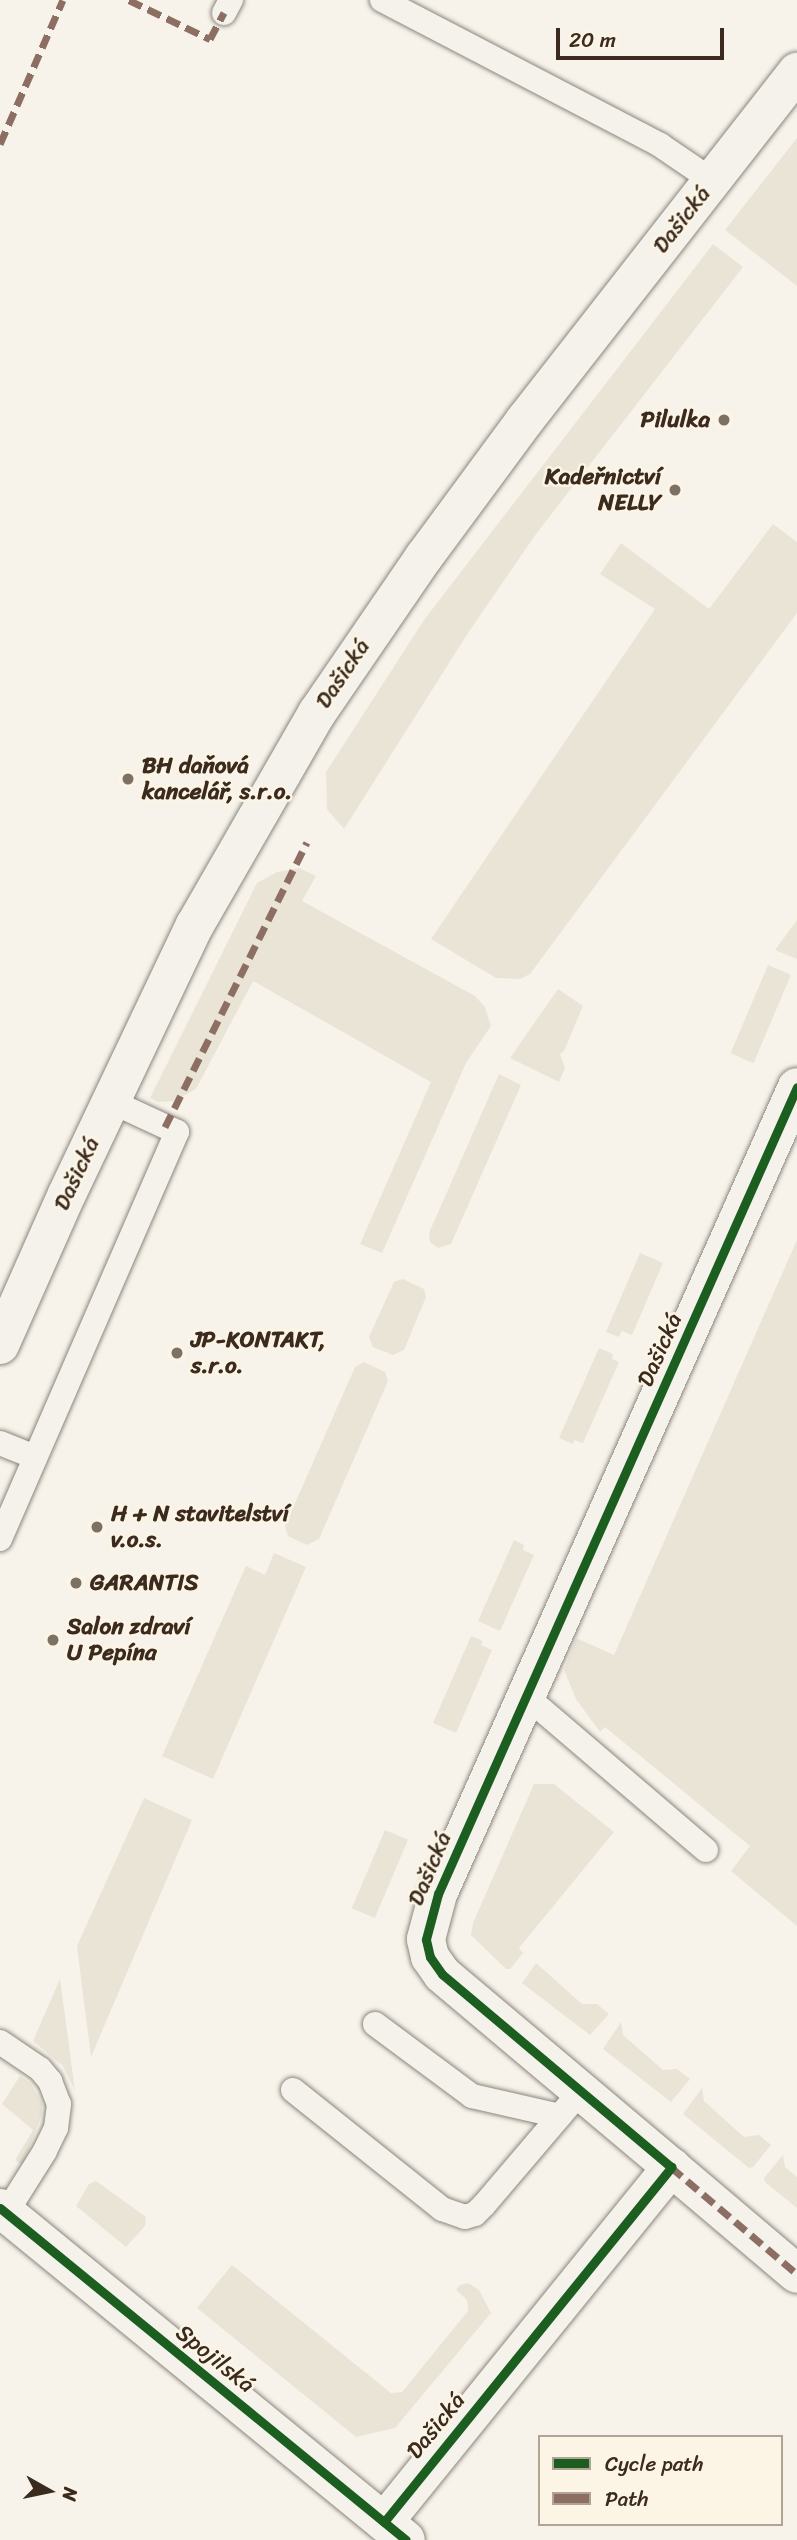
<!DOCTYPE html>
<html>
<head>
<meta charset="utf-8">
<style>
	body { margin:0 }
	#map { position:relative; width:797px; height:2540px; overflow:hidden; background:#f7f3ea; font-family:Sriracha,sans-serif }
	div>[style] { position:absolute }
	.green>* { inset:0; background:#eae4d7; transform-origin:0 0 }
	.roads { filter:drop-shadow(0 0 2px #8b867f) drop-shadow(0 0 2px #8b867f) }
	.service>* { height:24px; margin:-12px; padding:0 12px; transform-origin:12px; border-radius:12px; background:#f5f2ec }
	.minor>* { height:38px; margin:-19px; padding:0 19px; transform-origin:19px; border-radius:19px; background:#f5f2ec }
	.secondary>* { height:38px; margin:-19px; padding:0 19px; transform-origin:19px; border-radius:19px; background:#f5f2ec }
	.quiet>* { height:7px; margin-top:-3.5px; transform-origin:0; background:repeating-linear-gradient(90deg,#8d6e63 0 14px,transparent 0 21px) }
	.cycleway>* { height:9px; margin:-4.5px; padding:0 4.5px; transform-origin:4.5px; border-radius:4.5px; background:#1b5e20 }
	.dots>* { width:19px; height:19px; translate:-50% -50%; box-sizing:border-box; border:4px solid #fcf5e5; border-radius:50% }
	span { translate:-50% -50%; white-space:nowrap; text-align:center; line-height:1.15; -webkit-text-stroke:5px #fcf5e5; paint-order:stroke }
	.street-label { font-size:23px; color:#3b2a1e }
	.poi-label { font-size:23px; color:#3b2a1e; font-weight:700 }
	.right { translate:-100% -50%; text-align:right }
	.left { translate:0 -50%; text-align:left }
	.legend { position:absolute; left:538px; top:2435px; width:245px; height:91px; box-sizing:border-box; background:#fcf5e5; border:2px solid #afa495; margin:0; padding:9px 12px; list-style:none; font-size:21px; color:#3b2a1e }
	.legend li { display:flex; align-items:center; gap:14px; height:35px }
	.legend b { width:35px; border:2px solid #afa495 }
	.north { position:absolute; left:14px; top:2456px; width:70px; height:70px; -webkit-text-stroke:5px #fcf5e5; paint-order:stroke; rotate:99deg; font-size:19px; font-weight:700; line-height:28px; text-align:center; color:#3b2a1e }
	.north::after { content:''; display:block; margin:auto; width:24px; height:32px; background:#3b2a1e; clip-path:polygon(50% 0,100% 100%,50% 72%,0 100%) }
	.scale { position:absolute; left:556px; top:28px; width:168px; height:32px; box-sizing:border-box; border:4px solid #3b2a1e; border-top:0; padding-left:9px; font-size:21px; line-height:24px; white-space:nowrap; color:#3b2a1e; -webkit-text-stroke:5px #fcf5e5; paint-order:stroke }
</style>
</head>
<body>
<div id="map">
	<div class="green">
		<div style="clip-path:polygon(797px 138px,797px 286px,725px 230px)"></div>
		<div style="clip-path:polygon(713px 244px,743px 267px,536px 534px,468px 633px,344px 829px,327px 809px,326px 772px,424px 620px)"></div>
		<div style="clip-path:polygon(773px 524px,797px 542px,797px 613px,530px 974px,520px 979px,496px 978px,431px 939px,655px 609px,600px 574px,621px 543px,709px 609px)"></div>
		<div style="clip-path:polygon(299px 868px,316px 876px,302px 901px,475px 996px,485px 1007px,491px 1026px,466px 1063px,382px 1253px,360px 1244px,431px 1082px,253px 981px,196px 1089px,174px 1101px,158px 1102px,150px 1098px,257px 883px,277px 872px)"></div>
		<div style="clip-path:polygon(797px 920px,797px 959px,775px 950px)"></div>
		<div style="left:768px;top:965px;width:25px;height:96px;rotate:23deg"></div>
		<div style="clip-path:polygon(558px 989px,583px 1006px,564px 1051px,560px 1054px,565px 1068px,559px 1082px,510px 1058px)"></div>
		<div style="clip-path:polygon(499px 1074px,521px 1085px,451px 1244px,438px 1248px,430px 1242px,429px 1233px)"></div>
		<div style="clip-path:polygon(797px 1240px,797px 1926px,731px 1871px,750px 1846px,605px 1727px,600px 1732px,576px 1699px,564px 1670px,576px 1638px,614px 1655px)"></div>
		<div style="clip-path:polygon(640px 1253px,663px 1263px,632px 1335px,622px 1331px,619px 1337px,606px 1332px)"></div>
		<div style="clip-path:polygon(403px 1279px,424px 1289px,426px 1297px,404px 1350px,393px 1355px,373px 1347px,369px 1337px,394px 1282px)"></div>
		<div style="clip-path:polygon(599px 1348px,613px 1354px,612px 1359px,619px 1362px,583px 1443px,574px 1440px,573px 1444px,559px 1438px)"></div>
		<div style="clip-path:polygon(364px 1362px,385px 1372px,388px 1381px,319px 1539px,307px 1545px,288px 1536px,285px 1526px,355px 1367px)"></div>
		<div style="clip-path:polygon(514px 1540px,524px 1545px,523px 1550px,534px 1555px,500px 1631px,478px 1621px)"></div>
		<div style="clip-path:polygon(274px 1553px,306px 1567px,213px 1779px,162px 1756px,246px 1566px,265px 1575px)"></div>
		<div style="clip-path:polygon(471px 1636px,483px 1641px,481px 1645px,492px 1650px,456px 1733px,433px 1723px)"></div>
		<div style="clip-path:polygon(534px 1784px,554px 1784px,614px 1832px,519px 1948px,523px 1953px,510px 1969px,506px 1969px,471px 1935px,473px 1923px)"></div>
		<div style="clip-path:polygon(144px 1798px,192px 1820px,91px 2057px,77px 1946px)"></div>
		<div style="left:385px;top:1830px;width:25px;height:85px;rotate:23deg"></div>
		<div style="clip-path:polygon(536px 1963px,582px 2004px,597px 2004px,609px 2014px,590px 2035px,522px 1983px)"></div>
		<div style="clip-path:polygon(60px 1979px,75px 2091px,63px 2066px,33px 2041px)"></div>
		<div style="clip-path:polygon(621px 2022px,623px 2035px,663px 2070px,677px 2069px,690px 2079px,671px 2102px,603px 2049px)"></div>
		<div style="clip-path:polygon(20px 2076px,31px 2084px,42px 2103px,42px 2114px,23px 2165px,15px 2160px,33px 2130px,2px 2104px)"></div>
		<div style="clip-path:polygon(702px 2088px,704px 2101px,744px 2137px,759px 2135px,771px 2145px,753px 2167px,749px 2168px,683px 2114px)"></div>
		<div style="clip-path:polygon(783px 2155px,785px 2167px,797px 2177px,797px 2208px,765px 2182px,764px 2178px)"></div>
		<div style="clip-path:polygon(96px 2181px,146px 2217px,145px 2226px,126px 2247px,76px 2206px,89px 2184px)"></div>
		<div style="clip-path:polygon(232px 2265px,391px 2393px,402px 2392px,468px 2311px,467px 2300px,456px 2290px,460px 2285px,468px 2283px,479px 2290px,491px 2313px,395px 2428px,356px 2437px,197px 2308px)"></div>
	</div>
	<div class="roads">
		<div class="service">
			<div style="left:382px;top:0;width:314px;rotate:27.5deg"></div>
			<div style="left:660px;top:145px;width:64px;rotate:34.2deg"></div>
			<div style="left:224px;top:13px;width:15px;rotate:-62deg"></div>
			<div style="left:0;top:1443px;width:38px;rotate:22deg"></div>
			<div style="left:0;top:1539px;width:444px;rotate:-66.5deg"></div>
			<div style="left:177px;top:1132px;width:74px;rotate:-155.2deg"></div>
			<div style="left:528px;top:1698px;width:234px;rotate:40.5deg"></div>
			<div style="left:375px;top:2024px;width:121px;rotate:36.6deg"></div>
			<div style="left:472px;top:2096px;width:90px;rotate:12.8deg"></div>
			<div style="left:0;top:2042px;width:48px;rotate:34deg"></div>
			<div style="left:40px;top:2069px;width:16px;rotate:50deg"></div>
			<div style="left:50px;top:2081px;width:25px;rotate:69deg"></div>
			<div style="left:59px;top:2104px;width:24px;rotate:97deg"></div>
			<div style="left:56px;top:2128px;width:25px;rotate:116deg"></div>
			<div style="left:45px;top:2151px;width:73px;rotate:122.2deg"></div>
			<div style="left:293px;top:2090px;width:191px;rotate:38.6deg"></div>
			<div style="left:442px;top:2209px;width:24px;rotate:19deg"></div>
			<div style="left:465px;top:2217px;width:10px;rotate:-17deg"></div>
			<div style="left:475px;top:2214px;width:13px;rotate:-45deg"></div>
			<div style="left:484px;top:2205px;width:150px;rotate:-49.6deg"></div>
		</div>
		<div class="minor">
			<div style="left:671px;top:2167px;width:165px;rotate:40.3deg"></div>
			<div style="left:0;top:2208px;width:524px;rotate:39.27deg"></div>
			<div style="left:384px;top:2522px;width:457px;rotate:-51deg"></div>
			<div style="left:671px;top:2167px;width:299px;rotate:-139.9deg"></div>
			<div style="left:442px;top:1974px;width:21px;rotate:-125deg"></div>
			<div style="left:430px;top:1957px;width:18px;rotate:-103deg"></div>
			<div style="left:426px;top:1939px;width:47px;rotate:-75.1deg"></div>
			<div style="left:438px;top:1894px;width:883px;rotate:-66.02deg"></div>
		</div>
		<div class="secondary">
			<div style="left:0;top:1345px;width:165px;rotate:-66.1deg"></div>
			<div style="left:67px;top:1194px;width:298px;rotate:-64.6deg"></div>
			<div style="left:195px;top:925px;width:245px;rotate:-60.1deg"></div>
			<div style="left:317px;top:713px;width:189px;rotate:-55.6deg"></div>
			<div style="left:424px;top:557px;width:170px;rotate:-53.6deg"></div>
			<div style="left:525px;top:420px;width:442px;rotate:-52deg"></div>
		</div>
	</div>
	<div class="quiet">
		<div style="left:129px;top:0;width:90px;rotate:25.7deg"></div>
		<div style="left:210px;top:39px;width:30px;rotate:-62deg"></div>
		<div style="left:0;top:144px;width:157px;rotate:-66.4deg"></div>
		<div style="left:165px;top:1127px;width:318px;rotate:-63.5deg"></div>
		<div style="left:671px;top:2167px;width:165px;rotate:40.3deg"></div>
	</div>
	<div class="cycleway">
		<div style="left:0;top:2208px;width:524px;rotate:39.27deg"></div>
		<div style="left:384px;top:2522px;width:457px;rotate:-51deg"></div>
		<div style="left:671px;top:2167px;width:299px;rotate:-139.9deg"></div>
		<div style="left:442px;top:1974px;width:21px;rotate:-125deg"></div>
		<div style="left:430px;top:1957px;width:18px;rotate:-103deg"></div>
		<div style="left:426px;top:1939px;width:47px;rotate:-75.1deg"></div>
		<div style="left:438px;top:1894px;width:883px;rotate:-66.02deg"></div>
	</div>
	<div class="dots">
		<div style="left:724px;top:420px;background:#7d7065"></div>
		<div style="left:675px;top:490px;background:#7d7065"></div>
		<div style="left:128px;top:779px;background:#7d7065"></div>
		<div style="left:177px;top:1353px;background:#7d7065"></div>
		<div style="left:97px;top:1527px;background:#7d7065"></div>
		<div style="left:76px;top:1583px;background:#7d7065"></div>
		<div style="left:53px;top:1640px;background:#7d7065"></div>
	</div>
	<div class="street-label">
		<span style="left:682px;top:220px;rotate:-52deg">Dašická</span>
		<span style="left:343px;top:674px;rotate:-56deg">Dašická</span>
		<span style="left:77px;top:1174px;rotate:-65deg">Dašická</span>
		<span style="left:660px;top:1350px;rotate:-66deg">Dašická</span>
		<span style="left:430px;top:1869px;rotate:-67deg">Dašická</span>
		<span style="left:215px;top:2359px;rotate:39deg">Spojilská</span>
		<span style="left:436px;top:2426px;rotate:-51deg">Dašická</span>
	</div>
	<div class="poi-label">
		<span class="right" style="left:710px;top:420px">Pilulka</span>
		<span class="right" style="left:661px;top:490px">Kadeřnictví<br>NELLY</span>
		<span class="left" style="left:142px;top:779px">BH daňová<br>kancelář, s.r.o.</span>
		<span class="left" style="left:191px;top:1353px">JP-KONTAKT,<br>s.r.o.</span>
		<span class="left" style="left:111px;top:1527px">H + N stavitelství<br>v.o.s.</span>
		<span class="left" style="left:90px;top:1583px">GARANTIS</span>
		<span class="left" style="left:67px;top:1640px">Salon zdraví<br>U Pepína</span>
	</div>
	<ul class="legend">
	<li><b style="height:9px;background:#1b5e20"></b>Cycle path</li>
	<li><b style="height:9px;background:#8d6e63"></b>Path</li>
	</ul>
	<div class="north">N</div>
	<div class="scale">20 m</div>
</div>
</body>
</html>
